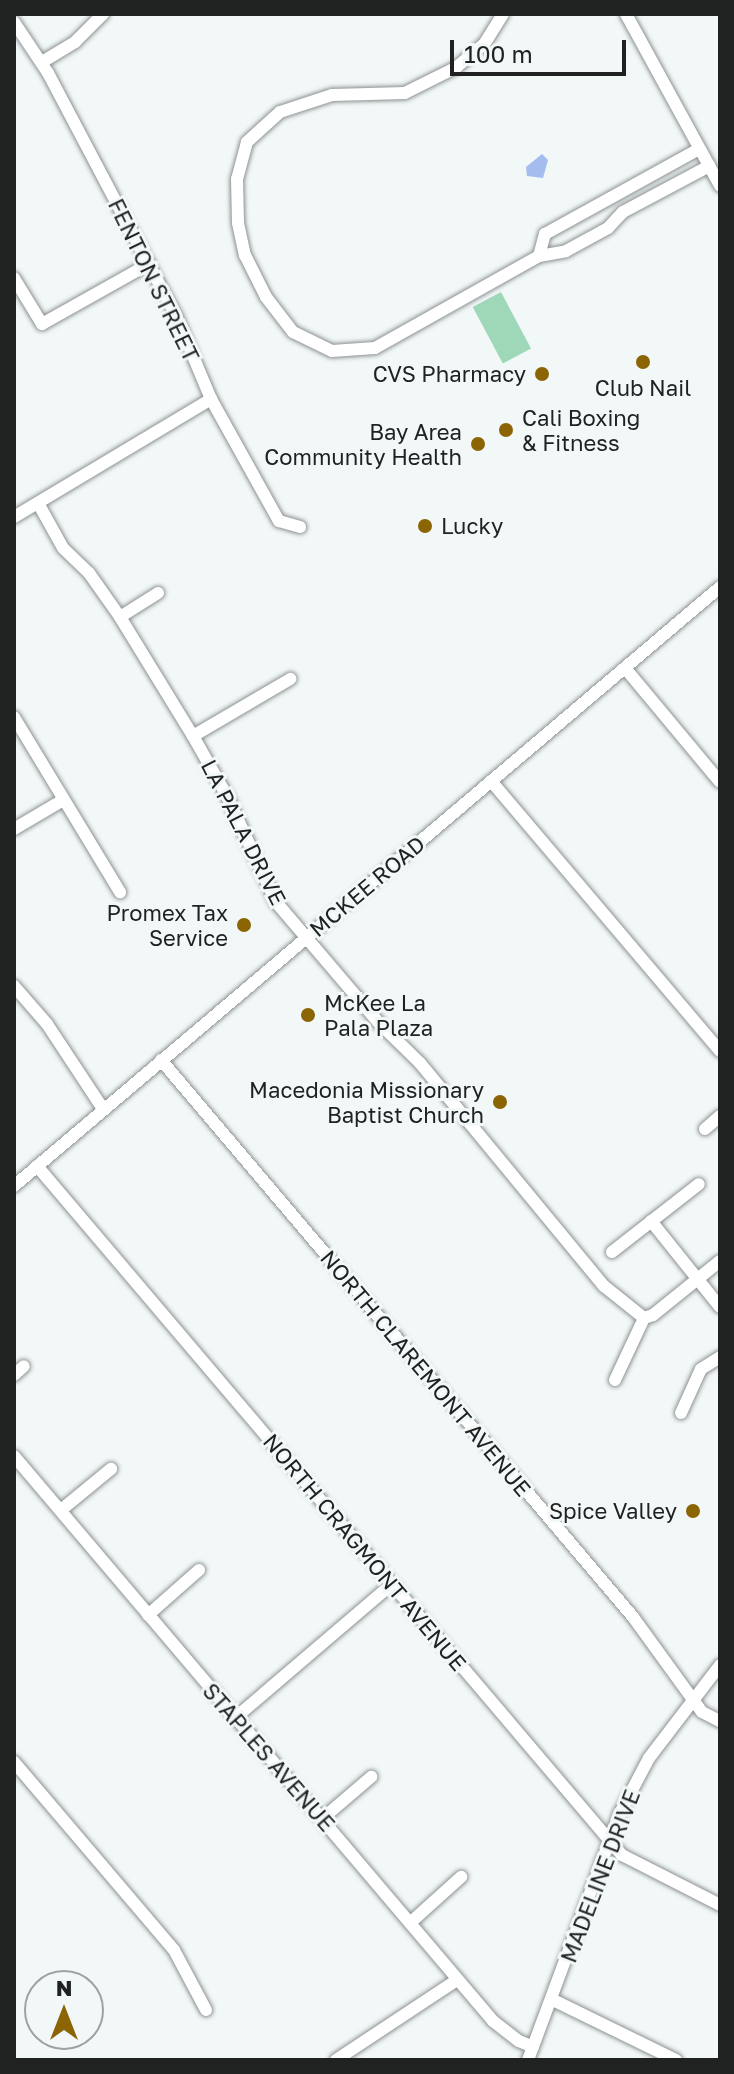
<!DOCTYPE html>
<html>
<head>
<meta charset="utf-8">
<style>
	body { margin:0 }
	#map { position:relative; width:734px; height:2074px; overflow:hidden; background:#f2f7f8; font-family:"Golos Text",sans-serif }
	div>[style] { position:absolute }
	.green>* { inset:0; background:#9fd8b8; transform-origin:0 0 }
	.water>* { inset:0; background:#a4bdee }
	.roads { filter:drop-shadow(0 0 2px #8d9293) drop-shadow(0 0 2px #8d9293) }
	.minor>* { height:12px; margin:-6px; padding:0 6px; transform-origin:6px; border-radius:6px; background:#fff }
	.dots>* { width:22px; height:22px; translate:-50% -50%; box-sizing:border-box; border:4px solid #f2f7f8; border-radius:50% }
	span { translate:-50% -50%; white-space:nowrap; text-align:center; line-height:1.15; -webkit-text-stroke:6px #f2f7f8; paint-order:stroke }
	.street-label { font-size:22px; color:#202222 }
	.poi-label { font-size:22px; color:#202222 }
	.right { translate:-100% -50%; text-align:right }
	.left { translate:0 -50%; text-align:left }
	.frame { position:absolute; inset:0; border:16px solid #202222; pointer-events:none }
	.north { position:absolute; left:24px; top:1970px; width:80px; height:80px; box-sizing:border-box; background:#f2f7f8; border:2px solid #9ea2a2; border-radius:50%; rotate:0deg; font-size:22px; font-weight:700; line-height:32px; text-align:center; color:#202222 }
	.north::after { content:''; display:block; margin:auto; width:28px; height:36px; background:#8b6404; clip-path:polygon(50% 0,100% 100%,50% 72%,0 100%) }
	.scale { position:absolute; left:450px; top:40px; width:176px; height:36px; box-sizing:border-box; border:4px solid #202222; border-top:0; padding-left:10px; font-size:24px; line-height:28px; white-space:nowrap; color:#202222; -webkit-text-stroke:6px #f2f7f8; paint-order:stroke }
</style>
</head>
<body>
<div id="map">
	<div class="green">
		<div style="left:501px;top:292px;width:64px;height:32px;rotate:62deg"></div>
	</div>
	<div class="water">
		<div style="clip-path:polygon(542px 154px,548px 160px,543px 178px,527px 176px,526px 167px)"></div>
	</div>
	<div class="roads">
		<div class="minor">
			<div style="left:503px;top:14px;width:36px;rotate:122deg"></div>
			<div style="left:484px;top:44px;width:35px;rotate:140deg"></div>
			<div style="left:457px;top:67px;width:58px;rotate:153.4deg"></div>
			<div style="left:405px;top:93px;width:73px;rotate:178.4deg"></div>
			<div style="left:332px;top:95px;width:55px;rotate:161.9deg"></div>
			<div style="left:280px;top:112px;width:45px;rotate:137.7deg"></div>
			<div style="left:247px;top:142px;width:38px;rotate:105deg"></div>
			<div style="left:237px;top:179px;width:44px;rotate:88.7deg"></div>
			<div style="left:238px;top:223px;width:33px;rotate:78deg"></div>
			<div style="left:245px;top:255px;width:47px;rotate:63.4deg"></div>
			<div style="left:266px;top:297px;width:44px;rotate:52.4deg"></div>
			<div style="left:293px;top:332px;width:43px;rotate:26deg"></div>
			<div style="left:332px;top:351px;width:43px;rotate:-4deg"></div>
			<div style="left:375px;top:348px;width:188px;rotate:-29.3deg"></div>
			<div style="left:539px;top:256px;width:27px;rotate:-10deg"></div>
			<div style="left:566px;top:251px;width:48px;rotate:-28.7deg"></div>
			<div style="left:608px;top:228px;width:22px;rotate:-47deg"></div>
			<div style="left:623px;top:212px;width:98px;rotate:-28.1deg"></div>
			<div style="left:626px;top:14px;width:196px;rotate:61.3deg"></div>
			<div style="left:14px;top:22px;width:61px;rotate:56.3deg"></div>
			<div style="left:48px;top:73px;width:277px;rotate:62.2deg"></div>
			<div style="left:177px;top:318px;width:88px;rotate:67.2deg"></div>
			<div style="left:211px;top:399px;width:140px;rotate:60.9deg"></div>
			<div style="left:279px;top:521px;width:22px;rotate:16deg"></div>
			<div style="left:42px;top:62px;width:39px;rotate:-31deg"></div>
			<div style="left:75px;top:42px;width:40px;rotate:-45deg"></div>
			<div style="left:539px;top:256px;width:23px;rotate:-75deg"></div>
			<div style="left:545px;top:234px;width:176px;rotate:-28.9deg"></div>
			<div style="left:14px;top:278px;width:54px;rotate:58.7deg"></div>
			<div style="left:42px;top:324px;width:123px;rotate:-29.3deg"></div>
			<div style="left:38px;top:503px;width:51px;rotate:60.9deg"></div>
			<div style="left:63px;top:548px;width:36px;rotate:44deg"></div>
			<div style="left:89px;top:573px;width:54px;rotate:54.8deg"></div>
			<div style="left:120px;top:617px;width:140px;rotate:58.5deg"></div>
			<div style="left:193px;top:736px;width:69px;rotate:60.5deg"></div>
			<div style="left:227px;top:796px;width:117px;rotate:65.2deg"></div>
			<div style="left:276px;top:902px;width:157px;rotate:49.6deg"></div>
			<div style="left:378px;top:1022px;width:59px;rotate:44.3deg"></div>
			<div style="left:420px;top:1063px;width:289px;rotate:50.5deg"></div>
			<div style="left:604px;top:1286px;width:51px;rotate:38.7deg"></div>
			<div style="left:644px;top:1318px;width:9px;rotate:-18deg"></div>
			<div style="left:653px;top:1315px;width:86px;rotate:-38.9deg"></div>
			<div style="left:14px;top:517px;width:230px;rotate:-30.9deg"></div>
			<div style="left:120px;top:617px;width:45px;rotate:-32.3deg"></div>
			<div style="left:625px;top:668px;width:148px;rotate:50.2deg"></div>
			<div style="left:14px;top:717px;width:205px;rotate:58.8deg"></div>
			<div style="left:193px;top:736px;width:113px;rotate:-30.4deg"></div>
			<div style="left:491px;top:781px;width:354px;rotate:49.7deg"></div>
			<div style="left:14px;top:829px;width:57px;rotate:-30.6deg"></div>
			<div style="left:14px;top:986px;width:50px;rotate:49deg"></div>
			<div style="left:47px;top:1024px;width:102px;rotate:56.6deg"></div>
			<div style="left:161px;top:1060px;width:730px;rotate:49.72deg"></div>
			<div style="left:633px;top:1617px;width:117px;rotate:54deg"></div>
			<div style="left:702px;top:1712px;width:20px;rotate:27deg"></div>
			<div style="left:705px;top:1129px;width:20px;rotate:-41deg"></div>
			<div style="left:37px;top:1166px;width:904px;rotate:49.67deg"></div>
			<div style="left:622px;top:1855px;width:110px;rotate:27deg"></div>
			<div style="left:14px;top:1186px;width:926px;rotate:-40.31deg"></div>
			<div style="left:651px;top:1221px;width:110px;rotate:51.3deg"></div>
			<div style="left:612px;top:1252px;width:110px;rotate:-38deg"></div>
			<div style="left:14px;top:1375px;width:13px;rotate:-42deg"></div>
			<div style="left:615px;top:1380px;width:68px;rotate:-64.9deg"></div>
			<div style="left:681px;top:1413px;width:48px;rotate:-65.6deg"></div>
			<div style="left:701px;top:1369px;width:22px;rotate:-32deg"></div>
			<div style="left:14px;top:1456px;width:741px;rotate:49.71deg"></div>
			<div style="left:493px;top:2021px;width:33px;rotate:38deg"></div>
			<div style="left:519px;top:2041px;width:15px;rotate:23deg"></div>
			<div style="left:61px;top:1510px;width:65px;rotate:-39.4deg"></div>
			<div style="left:148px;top:1615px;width:68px;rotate:-41.4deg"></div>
			<div style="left:235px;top:1718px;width:206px;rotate:-40.5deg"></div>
			<div style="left:14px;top:1762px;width:247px;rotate:49.6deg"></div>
			<div style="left:174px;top:1950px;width:68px;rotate:61.9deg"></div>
			<div style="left:322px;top:1819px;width:65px;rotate:-40.6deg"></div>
			<div style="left:410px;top:1923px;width:69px;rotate:-42deg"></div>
			<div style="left:553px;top:2000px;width:137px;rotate:26deg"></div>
			<div style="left:336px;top:2060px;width:145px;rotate:-33.5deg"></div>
			<div style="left:528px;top:2060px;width:264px;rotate:-69.6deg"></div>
			<div style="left:620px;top:1813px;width:62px;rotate:-62.2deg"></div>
			<div style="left:649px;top:1758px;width:117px;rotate:-52.6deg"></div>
		</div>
	</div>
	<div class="dots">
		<div style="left:643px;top:362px;background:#8b6404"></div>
		<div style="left:542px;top:374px;background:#8b6404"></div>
		<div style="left:506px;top:430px;background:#8b6404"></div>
		<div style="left:478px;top:444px;background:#8b6404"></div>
		<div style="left:425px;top:526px;background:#8b6404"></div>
		<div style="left:244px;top:925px;background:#8b6404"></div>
		<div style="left:308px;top:1015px;background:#8b6404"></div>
		<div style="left:500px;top:1102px;background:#8b6404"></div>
		<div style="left:693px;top:1511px;background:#8b6404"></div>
	</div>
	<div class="street-label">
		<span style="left:154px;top:280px;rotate:64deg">FENTON STREET</span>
		<span style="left:244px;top:832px;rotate:63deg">LA PALA DRIVE</span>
		<span style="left:367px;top:886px;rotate:-40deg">MCKEE ROAD</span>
		<span style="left:426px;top:1373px;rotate:50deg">NORTH CLAREMONT AVENUE</span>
		<span style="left:365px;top:1552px;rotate:50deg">NORTH CRAGMONT AVENUE</span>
		<span style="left:269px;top:1757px;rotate:49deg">STAPLES AVENUE</span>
		<span style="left:600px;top:1876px;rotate:-69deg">MADELINE DRIVE</span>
	</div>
	<div class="poi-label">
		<span class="right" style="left:526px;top:374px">CVS Pharmacy</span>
		<span style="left:643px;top:388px">Club Nail</span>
		<span class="left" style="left:522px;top:430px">Cali Boxing<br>&amp; Fitness</span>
		<span class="right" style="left:462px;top:444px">Bay Area<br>Community Health</span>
		<span class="left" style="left:441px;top:526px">Lucky</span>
		<span class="right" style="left:228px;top:925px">Promex Tax<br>Service</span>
		<span class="left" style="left:324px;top:1015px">McKee La<br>Pala Plaza</span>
		<span class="right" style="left:484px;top:1102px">Macedonia Missionary<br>Baptist Church</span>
		<span class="right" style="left:677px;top:1511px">Spice Valley</span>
	</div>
	<div class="frame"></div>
	<div class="north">N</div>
	<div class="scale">100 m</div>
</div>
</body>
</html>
